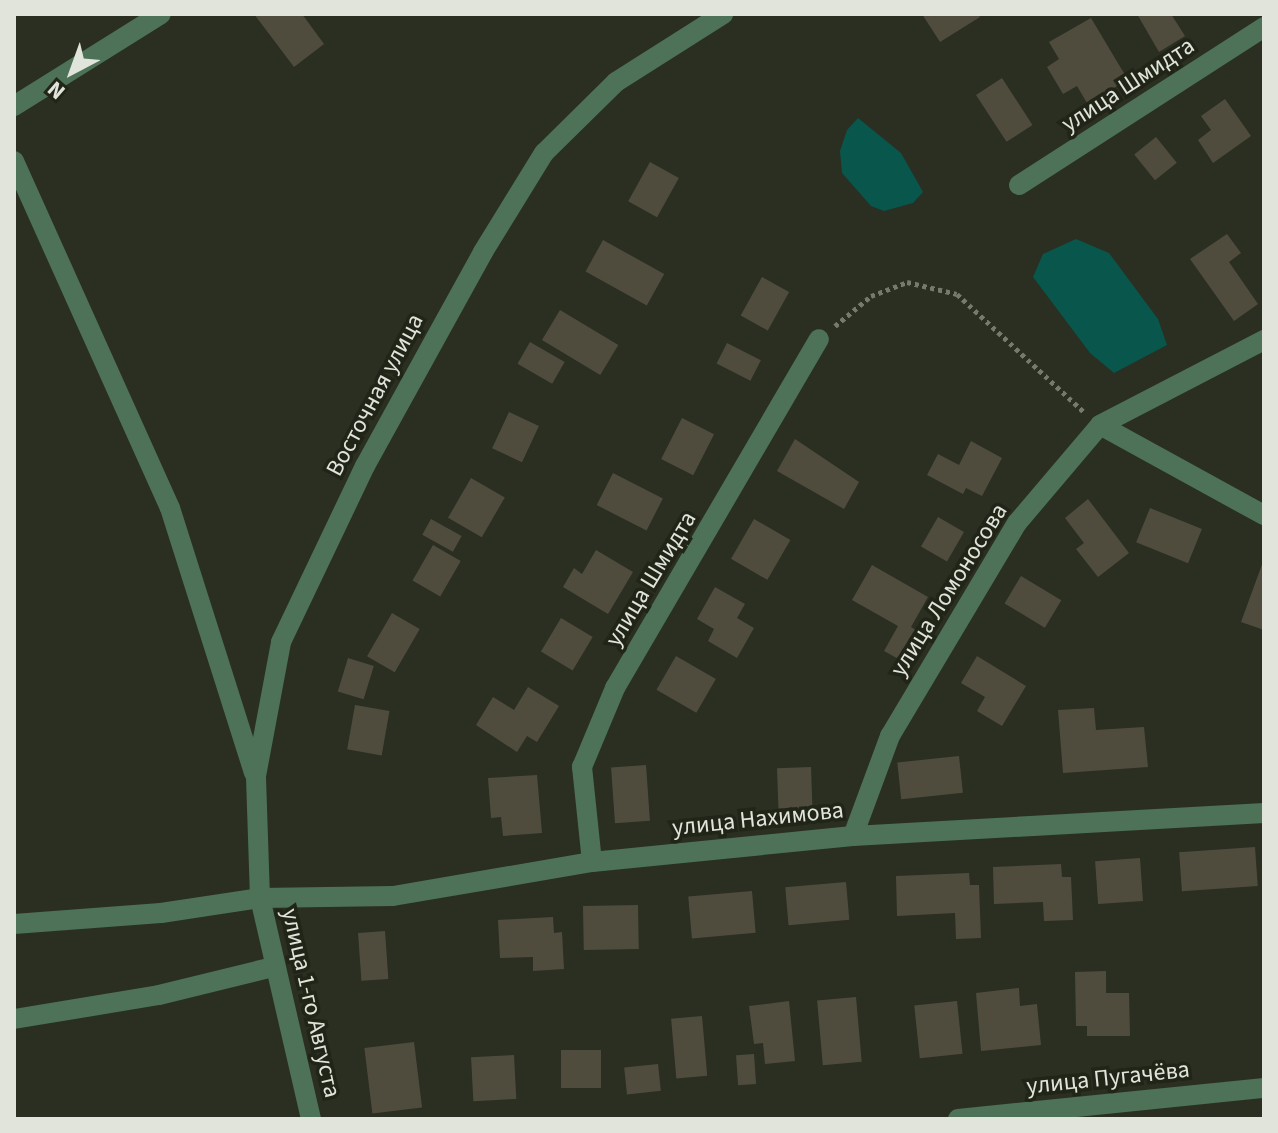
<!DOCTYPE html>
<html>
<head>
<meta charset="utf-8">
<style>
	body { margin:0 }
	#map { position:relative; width:1278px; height:1133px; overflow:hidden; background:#2a2f21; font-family:"Source Sans 3",sans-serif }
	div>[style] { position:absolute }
	.water>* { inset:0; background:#09564c }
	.building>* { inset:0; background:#504c3d; transform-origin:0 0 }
	.path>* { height:5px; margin-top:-2.5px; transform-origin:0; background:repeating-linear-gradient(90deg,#767a6e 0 4px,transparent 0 8px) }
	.minor>* { height:20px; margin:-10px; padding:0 10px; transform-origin:10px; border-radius:10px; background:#4d7257 }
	span { translate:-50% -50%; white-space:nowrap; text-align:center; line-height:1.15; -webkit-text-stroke:7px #202518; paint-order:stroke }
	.street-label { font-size:24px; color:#e0e4db }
	.frame { position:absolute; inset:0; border:16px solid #e0e4db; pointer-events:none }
	.north { position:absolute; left:32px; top:32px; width:80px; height:80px; -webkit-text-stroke:6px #202518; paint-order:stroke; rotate:221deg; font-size:22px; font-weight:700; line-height:32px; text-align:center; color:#e0e4db }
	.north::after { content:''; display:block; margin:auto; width:28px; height:36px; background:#e0e4db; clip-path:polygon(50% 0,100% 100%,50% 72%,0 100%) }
</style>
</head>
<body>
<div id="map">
	<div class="water">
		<div style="clip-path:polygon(858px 118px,901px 153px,923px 192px,913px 203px,884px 211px,871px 206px,842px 173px,840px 151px,847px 130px)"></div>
		<div style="clip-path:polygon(1076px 239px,1109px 253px,1158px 319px,1167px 345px,1114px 373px,1090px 353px,1033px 277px,1043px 254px)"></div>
	</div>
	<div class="building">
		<div style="clip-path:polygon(254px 14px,302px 14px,324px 44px,294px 67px)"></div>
		<div style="clip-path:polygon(922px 14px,978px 14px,980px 17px,940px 42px)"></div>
		<div style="clip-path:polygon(1137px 14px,1171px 14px,1185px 36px,1159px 52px)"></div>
		<div style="clip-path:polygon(1091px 18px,1128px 80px,1087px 103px,1077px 86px,1063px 94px,1047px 67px,1059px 59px,1049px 42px)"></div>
		<div style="left:1002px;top:78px;width:56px;height:31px;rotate:57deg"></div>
		<div style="clip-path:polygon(1225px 99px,1251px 136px,1213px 163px,1198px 140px,1211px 130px,1201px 116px)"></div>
		<div style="left:1156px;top:137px;width:33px;height:28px;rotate:51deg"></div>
		<div style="left:650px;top:162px;width:33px;height:45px;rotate:29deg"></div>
		<div style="clip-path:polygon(1227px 234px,1241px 253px,1229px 262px,1258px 304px,1234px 321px,1190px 259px)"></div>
		<div style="left:603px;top:240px;width:70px;height:36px;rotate:29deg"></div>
		<div style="left:762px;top:277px;width:31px;height:44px;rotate:29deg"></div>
		<div style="left:560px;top:310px;width:68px;height:35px;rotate:31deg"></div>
		<div style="left:530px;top:342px;width:40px;height:25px;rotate:30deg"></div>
		<div style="left:727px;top:343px;width:38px;height:23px;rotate:27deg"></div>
		<div style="left:509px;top:412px;width:33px;height:40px;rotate:25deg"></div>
		<div style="left:682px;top:418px;width:36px;height:46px;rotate:27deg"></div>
		<div style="clip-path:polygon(795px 439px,859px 482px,844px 509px,777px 471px)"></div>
		<div style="clip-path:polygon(971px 441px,1002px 458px,982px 496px,966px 488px,963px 494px,927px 475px,938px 454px,959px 465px)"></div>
		<div style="left:613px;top:473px;width:56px;height:36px;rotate:27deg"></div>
		<div style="left:471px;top:478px;width:39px;height:46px;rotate:30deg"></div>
		<div style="clip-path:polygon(1088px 499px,1129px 553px,1098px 577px,1076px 549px,1084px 543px,1065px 518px)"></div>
		<div style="left:1150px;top:508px;width:56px;height:37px;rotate:22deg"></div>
		<div style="left:938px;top:517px;width:30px;height:34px;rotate:30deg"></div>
		<div style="left:431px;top:519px;width:35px;height:18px;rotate:29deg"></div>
		<div style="left:754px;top:519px;width:42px;height:46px;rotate:30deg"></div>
		<div style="left:433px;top:545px;width:32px;height:41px;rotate:30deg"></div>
		<div style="clip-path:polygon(596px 550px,633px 572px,608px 614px,563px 587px,574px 568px,582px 574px)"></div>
		<div style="clip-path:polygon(1264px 559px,1264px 630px,1241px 622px)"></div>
		<div style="clip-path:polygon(872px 565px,928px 597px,911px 627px,921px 633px,904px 662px,884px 651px,898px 626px,852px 600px)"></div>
		<div style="left:1021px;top:576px;width:47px;height:32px;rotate:31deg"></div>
		<div style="clip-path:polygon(715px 587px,745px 604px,737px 618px,754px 628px,737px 658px,708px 641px,714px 629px,697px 619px)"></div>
		<div style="left:392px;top:613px;width:32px;height:50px;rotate:30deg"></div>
		<div style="left:561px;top:618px;width:37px;height:39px;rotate:31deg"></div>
		<div style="left:676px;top:656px;width:46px;height:39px;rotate:30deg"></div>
		<div style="clip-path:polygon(977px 656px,1026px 686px,1002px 726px,977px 711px,985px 697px,961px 683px)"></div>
		<div style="left:348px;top:658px;width:27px;height:35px;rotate:17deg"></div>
		<div style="clip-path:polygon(528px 687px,559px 706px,537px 742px,527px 736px,517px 752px,476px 725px,493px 697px,514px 710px)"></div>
		<div style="left:355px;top:705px;width:35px;height:45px;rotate:10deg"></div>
		<div style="clip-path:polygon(1094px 708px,1096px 730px,1144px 727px,1148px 767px,1063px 773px,1058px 710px)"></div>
		<div style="left:959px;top:756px;width:37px;height:62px;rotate:84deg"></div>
		<div style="left:646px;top:765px;width:56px;height:35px;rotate:86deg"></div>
		<div style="left:811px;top:767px;width:53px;height:34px;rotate:88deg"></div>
		<div style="clip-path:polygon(537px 775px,542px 833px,503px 836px,501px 817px,491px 818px,488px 778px)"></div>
		<div style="left:1255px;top:847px;width:39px;height:76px;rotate:86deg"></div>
		<div style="left:1140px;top:858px;width:43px;height:45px;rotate:86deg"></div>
		<div style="clip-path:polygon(1061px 864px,1062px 877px,1071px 877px,1073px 920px,1044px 921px,1043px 902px,994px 904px,993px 867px)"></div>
		<div style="clip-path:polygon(969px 873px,970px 885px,979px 885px,981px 938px,956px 939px,955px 913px,897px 916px,896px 876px)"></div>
		<div style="left:846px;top:882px;width:38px;height:61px;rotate:85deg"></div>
		<div style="left:752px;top:891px;width:42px;height:64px;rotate:85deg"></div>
		<div style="left:638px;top:905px;width:44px;height:55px;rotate:89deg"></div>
		<div style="clip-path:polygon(553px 917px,554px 933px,562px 932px,564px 969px,533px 971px,533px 957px,500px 958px,498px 920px)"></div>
		<div style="left:385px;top:931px;width:48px;height:27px;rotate:86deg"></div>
		<div style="clip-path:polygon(1106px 971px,1106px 993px,1129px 993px,1130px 1036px,1087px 1036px,1087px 1026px,1076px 1026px,1075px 972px)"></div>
		<div style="clip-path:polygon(1019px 988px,1020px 1006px,1037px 1004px,1041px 1045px,981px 1051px,976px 993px)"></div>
		<div style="left:856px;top:997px;width:65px;height:39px;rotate:85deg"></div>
		<div style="clip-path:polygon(789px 1001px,795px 1061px,765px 1064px,763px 1043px,754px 1044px,749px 1006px)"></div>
		<div style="left:957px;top:1001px;width:53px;height:43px;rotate:84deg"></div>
		<div style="left:702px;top:1016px;width:60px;height:31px;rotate:85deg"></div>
		<div style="left:414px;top:1042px;width:66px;height:50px;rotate:83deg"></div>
		<div style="left:561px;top:1050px;width:40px;height:38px"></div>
		<div style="left:754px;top:1054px;width:30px;height:18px;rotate:86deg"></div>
		<div style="left:514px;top:1055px;width:44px;height:43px;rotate:87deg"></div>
		<div style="left:658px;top:1064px;width:27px;height:34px;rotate:84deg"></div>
	</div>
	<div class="path">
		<div style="left:835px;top:326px;width:47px;rotate:-39.8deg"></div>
		<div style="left:871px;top:296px;width:39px;rotate:-21deg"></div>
		<div style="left:907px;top:282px;width:51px;rotate:13.5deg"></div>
		<div style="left:957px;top:294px;width:173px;rotate:42.9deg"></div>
	</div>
	<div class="minor">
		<div style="left:14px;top:106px;width:173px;rotate:-32deg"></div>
		<div style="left:14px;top:161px;width:380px;rotate:65.8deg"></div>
		<div style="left:170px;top:508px;width:278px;rotate:72.4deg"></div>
		<div style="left:1019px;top:185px;width:292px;rotate:-32.8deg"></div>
		<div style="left:1100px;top:425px;width:187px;rotate:28.8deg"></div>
		<div style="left:853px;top:836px;width:107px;rotate:-69.7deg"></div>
		<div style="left:890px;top:736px;width:248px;rotate:-59.2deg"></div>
		<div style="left:1017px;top:523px;width:128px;rotate:-49.7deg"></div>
		<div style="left:1100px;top:425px;width:185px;rotate:-27.4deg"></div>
		<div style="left:592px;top:862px;width:96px;rotate:-96deg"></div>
		<div style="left:582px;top:767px;width:86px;rotate:-67.3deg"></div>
		<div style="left:615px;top:688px;width:404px;rotate:-59.7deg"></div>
		<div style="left:14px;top:924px;width:147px;rotate:-4.3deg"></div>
		<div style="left:161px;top:913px;width:100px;rotate:-8.6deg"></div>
		<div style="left:260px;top:898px;width:133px;rotate:-0.9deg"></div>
		<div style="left:393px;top:896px;width:202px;rotate:-9.7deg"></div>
		<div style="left:592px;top:862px;width:262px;rotate:-5.7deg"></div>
		<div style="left:853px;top:836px;width:412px;rotate:-3.2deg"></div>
		<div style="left:14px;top:1019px;width:147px;rotate:-9.4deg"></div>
		<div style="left:159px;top:995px;width:117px;rotate:-13.8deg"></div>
		<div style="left:311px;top:1119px;width:227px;rotate:-103deg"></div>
		<div style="left:260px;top:898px;width:122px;rotate:-91.9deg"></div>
		<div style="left:256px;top:776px;width:136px;rotate:-79.4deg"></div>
		<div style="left:281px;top:642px;width:195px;rotate:-64.5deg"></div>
		<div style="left:365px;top:466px;width:244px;rotate:-61.1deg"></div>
		<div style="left:483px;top:252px;width:116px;rotate:-58.4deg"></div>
		<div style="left:544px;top:153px;width:101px;rotate:-44.6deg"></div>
		<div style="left:616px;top:82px;width:127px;rotate:-32.4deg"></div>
		<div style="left:958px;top:1119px;width:308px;rotate:-5.8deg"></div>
	</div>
	<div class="street-label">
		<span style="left:1128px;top:85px;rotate:-33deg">улица Шмидта</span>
		<span style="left:375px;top:395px;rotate:-62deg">Восточная улица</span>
		<span style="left:651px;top:579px;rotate:-59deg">улица Шмидта</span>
		<span style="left:949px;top:590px;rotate:-58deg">улица Ломоносова</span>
		<span style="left:758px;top:819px;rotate:-6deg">улица Нахимова</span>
		<span style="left:311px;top:1003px;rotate:77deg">улица 1-го Августа</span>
		<span style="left:1108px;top:1078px;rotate:-6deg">улица Пугачёва</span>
	</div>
	<div class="frame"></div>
	<div class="north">N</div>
</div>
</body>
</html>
